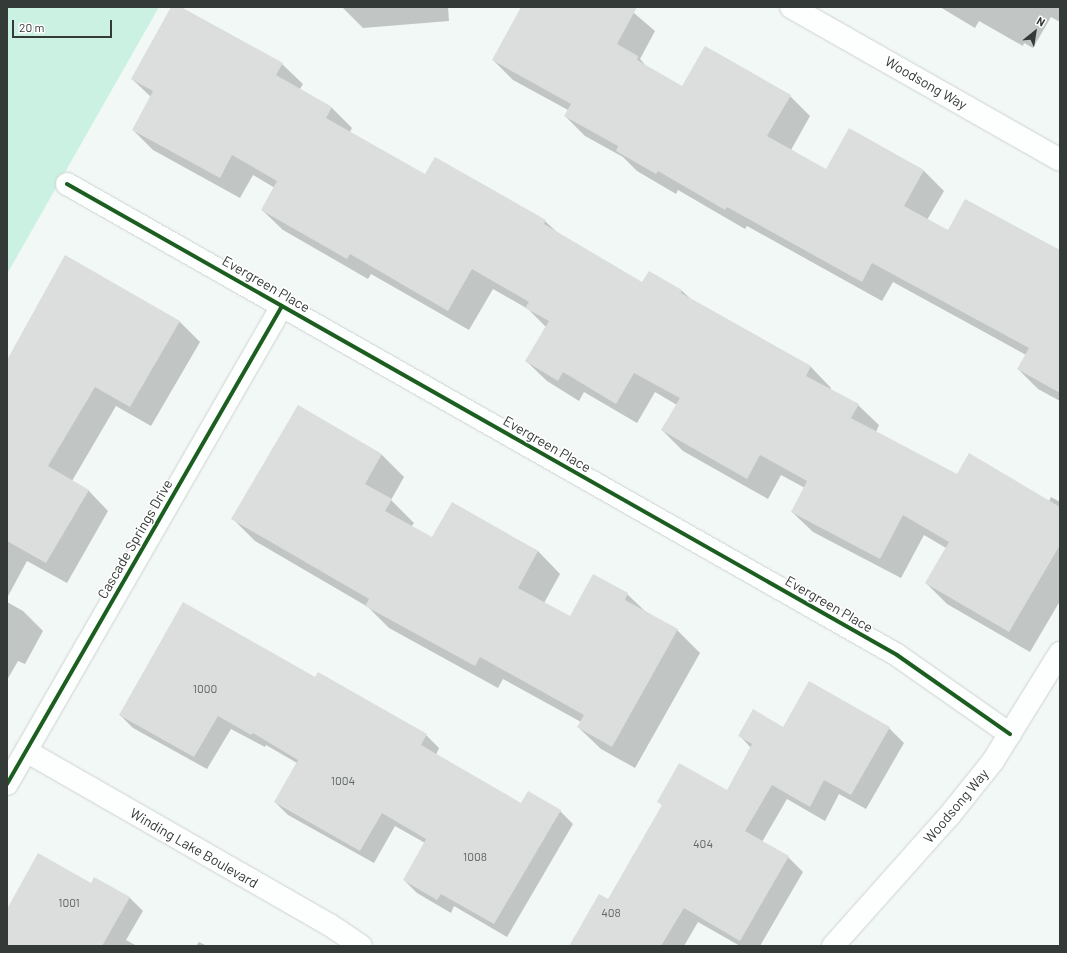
<!DOCTYPE html>
<html>
<head>
<meta charset="utf-8">
<style>
	body { margin:0 }
	#map { position:relative; width:1067px; height:953px; overflow:hidden; background:#f2f8f5; font-family:Barlow,sans-serif }
	div>[style] { position:absolute }
	.green>* { inset:0; background:#cbf1e2 }
	.shadow>* { inset:0; background:#0003 }
	.building>* { inset:0; background:#dbdedd }
	.roads { filter:drop-shadow(0 0 1px #ced3d1) drop-shadow(0 0 1px #ced3d1) }
	.minor>* { height:22px; margin:-11px; padding:0 11px; transform-origin:11px; border-radius:11px; background:#fdfefe }
	.cycleway>* { height:4px; margin:-2px; padding:0 2px; transform-origin:2px; border-radius:2px; background:#1b5e20 }
	span { translate:-50% -50%; white-space:nowrap; text-align:center; line-height:1.15; -webkit-text-stroke:3px #fff; paint-order:stroke }
	.number-label { font-size:12px; color:#606663 }
	.number-label span { -webkit-text-stroke-width:0 }
	.street-label { font-size:14px; color:#343a37 }
	.frame { position:absolute; inset:0; border:8px solid #343a37; pointer-events:none }
	.north { position:absolute; left:1015px; top:12px; width:40px; height:40px; -webkit-text-stroke:3px #fff; paint-order:stroke; rotate:30deg; font-size:11px; font-weight:700; line-height:16px; text-align:center; color:#343a37 }
	.north::after { content:''; display:block; margin:auto; width:14px; height:18px; background:#343a37; clip-path:polygon(50% 0,100% 100%,50% 72%,0 100%) }
	.scale { position:absolute; left:12px; top:20px; width:100px; height:18px; box-sizing:border-box; border:2px solid #343a37; border-top:0; padding-left:5px; font-size:12px; line-height:14px; white-space:nowrap; color:#343a37; -webkit-text-stroke:3px #fff; paint-order:stroke }
</style>
</head>
<body>
<div id="map">
	<div class="green">
		<div style="clip-path:polygon(7px 7px,159px 7px,7px 274px)"></div>
	</div>
	<div class="shadow">
		<div style="clip-path:polygon(172px 7px,178px 7px,282px 64px,303px 84px,300px 89px,332px 108px,352px 128px,350px 132px,425px 176px,545px 221px,559px 234px,642px 283px,649px 272px,682px 291px,691px 299px,811px 367px,831px 388px,830px 390px,858px 405px,879px 425px,876px 432px,957px 475px,1049px 501px,1051px 497px,1060px 502px,1060px 601px,1030px 652px,947px 604px,926px 583px,946px 548px,924px 535px,901px 578px,813px 532px,792px 512px,805px 488px,781px 475px,768px 499px,683px 451px,662px 430px,677px 405px,655px 392px,637px 423px,584px 392px,579px 401px,547px 381px,526px 361px,546px 327px,528px 309px,493px 289px,469px 330px,371px 274px,368px 279px,283px 230px,262px 210px,275px 188px,253px 175px,240px 198px,153px 150px,133px 130px,151px 97px,132px 79px)"></div>
		<div style="clip-path:polygon(342px 7px,448px 7px,449px 21px,363px 28px)"></div>
		<div style="clip-path:polygon(523px 7px,627px 7px,655px 31px,640px 59px,648px 68px,682px 87px,790px 96px,810px 116px,791px 150px,826px 170px,924px 171px,944px 191px,927px 220px,948px 232px,1060px 254px,1060px 401px,1038px 389px,1018px 369px,1026px 355px,893px 282px,882px 301px,747px 226px,745px 229px,678px 190px,676px 194px,637px 171px,623px 157px,585px 136px,565px 116px,568px 110px,513px 80px,493px 60px)"></div>
		<div style="clip-path:polygon(940px 7px,1060px 7px,1060px 22px,1051px 17px,1033px 48px,1024px 43px,1023px 46px,979px 21px,975px 28px)"></div>
		<div style="clip-path:polygon(179px 321px,200px 342px,151px 426px,116px 406px,72px 481px,88px 490px,108px 511px,67px 583px,27px 561px,7px 598px,7px 361px)"></div>
		<div style="clip-path:polygon(298px 406px,382px 455px,404px 477px,391px 500px,414px 523px,411px 527px,433px 539px,452px 504px,538px 551px,560px 574px,544px 603px,570px 617px,627px 594px,646px 612px,677px 630px,700px 653px,635px 768px,601px 749px,578px 727px,581px 722px,503px 679px,498px 688px,389px 628px,368px 607px,255px 541px,233px 519px)"></div>
		<div style="clip-path:polygon(7px 602px,23px 611px,43px 631px,25px 664px,18px 661px,7px 680px)"></div>
		<div style="clip-path:polygon(316px 678px,426px 735px,439px 748px,436px 755px,521px 804px,560px 811px,573px 824px,507px 937px,454px 906px,451px 913px,417px 893px,404px 880px,425px 843px,395px 826px,374px 863px,288px 815px,275px 802px,297px 763px,266px 745px,265px 747px,231px 729px,207px 769px,133px 728px,120px 715px)"></div>
		<div style="clip-path:polygon(809px 683px,889px 728px,904px 743px,866px 809px,839px 794px,825px 821px,787px 799px,762px 842px,788px 857px,803px 872px,760px 946px,740px 946px,698px 922px,684px 946px,570px 946px,608px 900px,663px 806px,658px 801px,727px 792px,751px 748px,740px 736px,784px 728px)"></div>
		<div style="clip-path:polygon(95px 878px,130px 898px,143px 911px,126px 940px,137px 946px,7px 946px,7px 911px,91px 884px)"></div>
		<div style="clip-path:polygon(199px 942px,207px 946px,196px 946px)"></div>
	</div>
	<div class="building">
		<div style="clip-path:polygon(171px 7px,181px 7px,283px 63px,276px 75px,332px 107px,326px 118px,425px 174px,435px 157px,546px 220px,544px 224px,642px 282px,649px 271px,682px 290px,681px 293px,811px 366px,806px 376px,859px 404px,851px 418px,957px 474px,969px 453px,1060px 507px,1060px 545px,1009px 632px,925px 583px,949px 542px,903px 515px,880px 559px,791px 512px,807px 481px,760px 455px,747px 479px,661px 430px,680px 398px,634px 373px,616px 404px,563px 372px,558px 381px,525px 361px,549px 321px,525px 308px,529px 302px,472px 269px,448px 311px,350px 254px,347px 259px,261px 210px,277px 181px,232px 155px,220px 178px,132px 130px,153px 91px,131px 79px)"></div>
		<div style="clip-path:polygon(521px 7px,637px 7px,617px 44px,638px 56px,637px 60px,682px 86px,705px 46px,791px 95px,767px 136px,826px 169px,849px 128px,924px 170px,904px 206px,948px 230px,965px 199px,1060px 250px,1060px 393px,1017px 369px,1029px 348px,872px 263px,862px 282px,727px 207px,725px 210px,658px 171px,656px 174px,616px 151px,618px 146px,564px 116px,571px 104px,492px 60px)"></div>
		<div style="clip-path:polygon(65px 255px,180px 321px,130px 407px,95px 387px,48px 466px,89px 490px,46px 563px,7px 541px,7px 360px)"></div>
		<div style="clip-path:polygon(298px 405px,382px 454px,365px 484px,392px 499px,385px 511px,432px 537px,452px 502px,538px 551px,518px 588px,570px 616px,593px 574px,628px 593px,625px 600px,678px 629px,612px 747px,577px 727px,584px 715px,480px 657px,475px 666px,365px 606px,369px 599px,231px 519px)"></div>
		<div style="clip-path:polygon(183px 602px,315px 677px,318px 672px,427px 734px,421px 745px,521px 803px,528px 791px,561px 810px,494px 924px,441px 894px,437px 900px,403px 880px,426px 839px,382px 813px,360px 851px,274px 802px,298px 760px,253px 733px,251px 735px,218px 716px,194px 757px,119px 715px)"></div>
		<div style="clip-path:polygon(809px 681px,890px 727px,851px 795px,824px 780px,810px 807px,772px 785px,745px 831px,789px 856px,740px 941px,684px 908px,661px 946px,569px 946px,599px 894px,608px 899px,662px 805px,657px 802px,679px 763px,727px 790px,752px 744px,738px 736px,753px 709px,783px 727px)"></div>
		<div style="clip-path:polygon(38px 853px,91px 883px,94px 877px,130px 897px,102px 946px,7px 946px,7px 909px)"></div>
	</div>
	<div class="roads">
		<div class="minor">
			<div style="left:791px;top:7px;width:309px;rotate:29.6deg"></div>
			<div style="left:67px;top:184px;width:954px;rotate:29.57deg"></div>
			<div style="left:897px;top:655px;width:138px;rotate:35deg"></div>
			<div style="left:26px;top:751px;width:350px;rotate:29.8deg"></div>
			<div style="left:330px;top:925px;width:37px;rotate:34deg"></div>
			<div style="left:7px;top:784px;width:551px;rotate:-60.09deg"></div>
			<div style="left:833px;top:946px;width:174px;rotate:-48.3deg"></div>
			<div style="left:949px;top:816px;width:70px;rotate:-51.3deg"></div>
			<div style="left:993px;top:761px;width:127px;rotate:-58.2deg"></div>
		</div>
	</div>
	<div class="cycleway">
		<div style="left:67px;top:184px;width:954px;rotate:29.57deg"></div>
		<div style="left:897px;top:655px;width:138px;rotate:35deg"></div>
		<div style="left:7px;top:784px;width:551px;rotate:-60.09deg"></div>
	</div>
	<div class="number-label">
		<span style="left:205px;top:689px">1000</span>
		<span style="left:343px;top:781px">1004</span>
		<span style="left:703px;top:844px">404</span>
		<span style="left:475px;top:857px">1008</span>
		<span style="left:69px;top:903px">1001</span>
		<span style="left:611px;top:913px">408</span>
	</div>
	<div class="street-label">
		<span style="left:926px;top:83px;rotate:30deg">Woodsong Way</span>
		<span style="left:266px;top:284px;rotate:30deg">Evergreen Place</span>
		<span style="left:547px;top:444px;rotate:30deg">Evergreen Place</span>
		<span style="left:135px;top:539px;rotate:-60deg">Cascade Springs Drive</span>
		<span style="left:829px;top:604px;rotate:30deg">Evergreen Place</span>
		<span style="left:956px;top:806px;rotate:-50deg">Woodsong Way</span>
		<span style="left:194px;top:848px;rotate:30deg">Winding Lake Boulevard</span>
	</div>
	<div class="frame"></div>
	<div class="north">N</div>
	<div class="scale">20 m</div>
</div>
</body>
</html>
